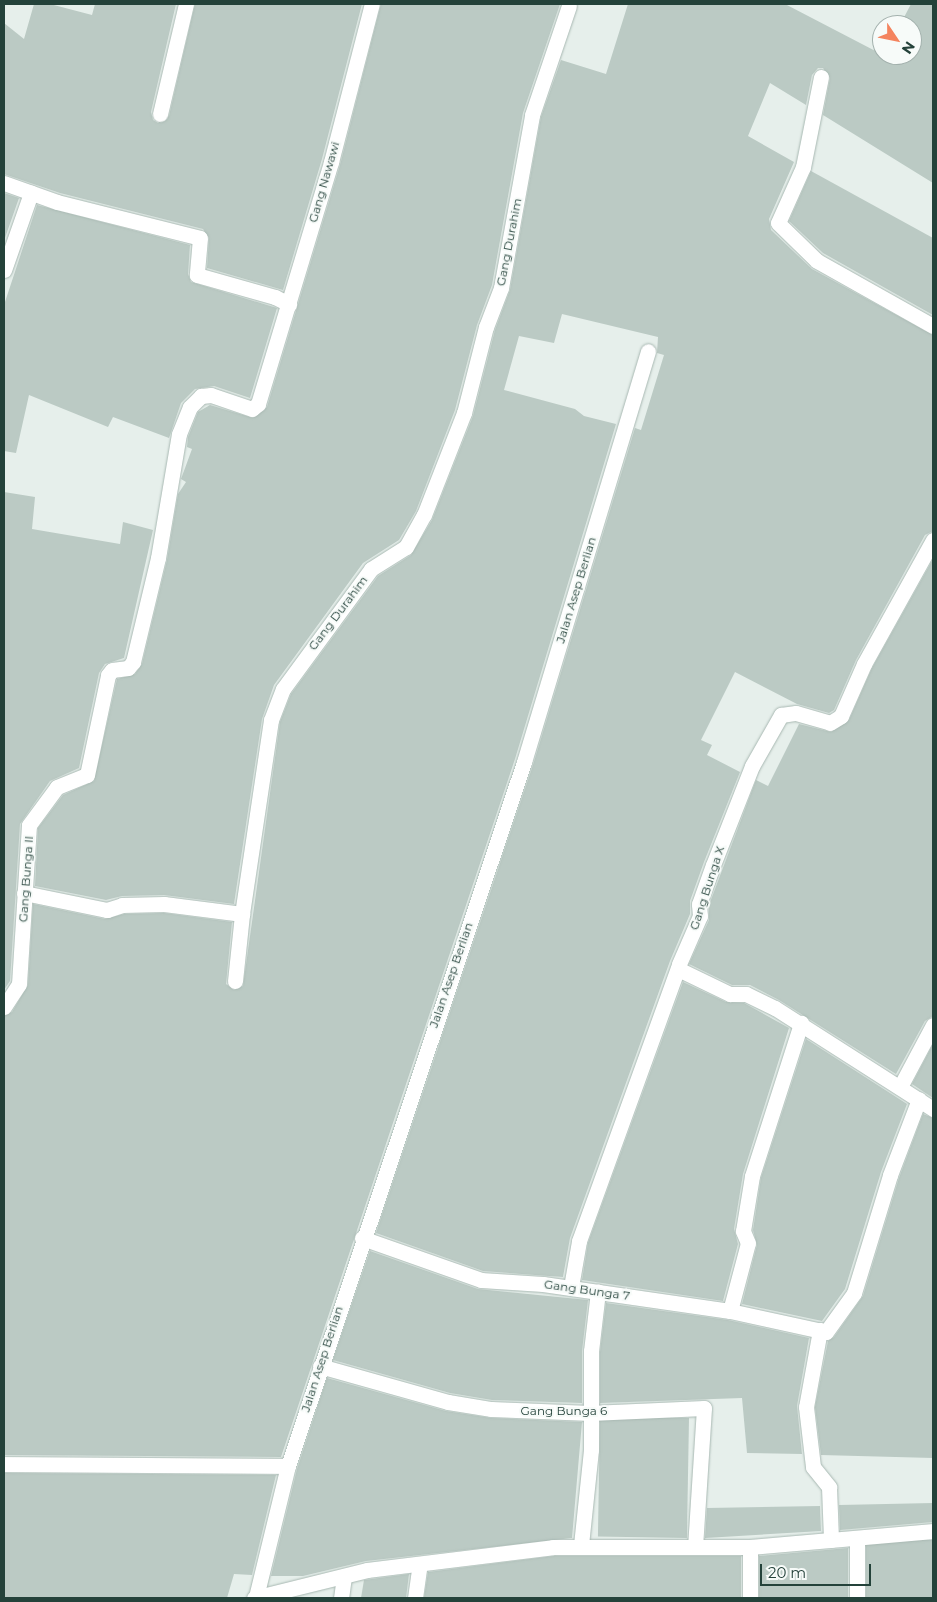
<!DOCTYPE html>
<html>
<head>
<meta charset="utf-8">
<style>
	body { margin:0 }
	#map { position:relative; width:937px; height:1602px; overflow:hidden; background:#e6efeb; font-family:Montserrat,sans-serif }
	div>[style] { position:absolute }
	.building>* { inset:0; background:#bbcac4; transform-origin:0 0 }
	.roads { filter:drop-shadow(0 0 1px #a8b8b2) drop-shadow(0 0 1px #a8b8b2) }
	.minor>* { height:15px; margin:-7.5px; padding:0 7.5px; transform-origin:7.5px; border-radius:7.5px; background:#fff }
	span { translate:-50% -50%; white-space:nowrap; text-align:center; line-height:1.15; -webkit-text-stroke:4px #f7fbf9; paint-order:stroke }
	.street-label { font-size:12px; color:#24423a }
	.frame { position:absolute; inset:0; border:5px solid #24423a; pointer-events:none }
	.north { position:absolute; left:872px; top:15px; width:50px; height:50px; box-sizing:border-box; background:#f7fbf9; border:1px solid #a3b1ad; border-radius:50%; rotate:124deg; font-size:14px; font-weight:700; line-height:20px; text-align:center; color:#24423a }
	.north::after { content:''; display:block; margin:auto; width:18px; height:22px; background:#f4845f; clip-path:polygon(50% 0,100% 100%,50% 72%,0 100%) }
	.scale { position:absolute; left:760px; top:1564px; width:111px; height:22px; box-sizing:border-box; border:2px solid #24423a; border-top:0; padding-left:6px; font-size:15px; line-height:18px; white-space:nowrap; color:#24423a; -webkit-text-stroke:4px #f7fbf9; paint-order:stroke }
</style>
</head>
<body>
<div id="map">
	<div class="building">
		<div style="clip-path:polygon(34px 4px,50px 4px,92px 15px,95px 4px,176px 4px,151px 112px,153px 120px,158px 123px,169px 116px,195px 4px,362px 4px,322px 159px,283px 290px,207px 268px,209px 238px,203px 229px,60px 193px,4px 174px,4px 23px,24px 39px)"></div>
		<div style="clip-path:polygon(381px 4px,560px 4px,523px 113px,492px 285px,477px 325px,455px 410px,416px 511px,399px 540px,363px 563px,274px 685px,262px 719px,234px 904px,164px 895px,122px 896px,106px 900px,35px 886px,38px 828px,63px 795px,94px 781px,117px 679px,135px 674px,142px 664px,167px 560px,178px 494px,186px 482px,181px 479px,192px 449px,187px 447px,188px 437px,198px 412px,210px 405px,253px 418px,267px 407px,340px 165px)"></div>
		<div style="clip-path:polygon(628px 4px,785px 4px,885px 56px,912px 55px,912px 25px,900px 25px,911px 4px,933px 4px,933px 183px,823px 115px,830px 78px,823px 68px,818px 68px,812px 75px,806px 105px,770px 83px,748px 136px,794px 162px,769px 219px,771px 230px,812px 269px,933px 335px,933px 531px,925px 535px,856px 660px,834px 710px,829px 713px,797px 704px,735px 672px,701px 740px,712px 745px,707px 755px,740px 772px,704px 862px,690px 901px,690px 914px,670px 961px,570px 1238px,563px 1277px,483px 1271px,376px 1233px,533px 765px,635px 428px,641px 430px,664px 355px,657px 353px,658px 337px,562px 314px,554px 343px,519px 336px,504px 390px,575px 409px,584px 416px,616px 424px,515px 759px,281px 1457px,4px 1455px,4px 1016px,12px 1012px,28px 985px,33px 904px,105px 919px,124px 914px,164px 913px,232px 922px,226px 984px,234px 990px,243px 986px,280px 722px,291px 694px,378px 576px,411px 555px,432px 520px,473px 416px,495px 330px,510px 290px,541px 117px,561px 60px,606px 74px)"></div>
		<div style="clip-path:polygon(811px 171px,933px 238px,933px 315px,823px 253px,789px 221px)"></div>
		<div style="clip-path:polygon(4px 193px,19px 198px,5px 238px,4px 238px)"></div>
		<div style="clip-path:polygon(37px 205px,190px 245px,188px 274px,191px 282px,277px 308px,250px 398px,214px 386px,195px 389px,181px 403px,169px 438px,113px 417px,108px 427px,29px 395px,16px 453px,4px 451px,4px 305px)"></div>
		<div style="clip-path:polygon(4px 492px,35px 497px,32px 529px,120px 544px,123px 522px,153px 530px,124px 658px,105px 664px,99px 673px,79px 768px,50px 781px,20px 824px,10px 981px,4px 990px)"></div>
		<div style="clip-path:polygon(933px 559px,933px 1016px,925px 1021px,896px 1074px,779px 1000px,750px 985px,732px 985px,689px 964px,709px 920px,709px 905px,756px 780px,768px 786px,799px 724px,831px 732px,849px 720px,872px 668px)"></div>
		<div style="clip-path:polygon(683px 982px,726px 1002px,744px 1003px,789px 1028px,743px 1174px,734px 1229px,738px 1244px,723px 1301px,582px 1280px,588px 1243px)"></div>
		<div style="clip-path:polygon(806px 1039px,907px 1104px,881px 1172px,845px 1289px,822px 1321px,742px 1304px,757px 1245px,753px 1230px,761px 1178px)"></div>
		<div style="clip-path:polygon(933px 1044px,933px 1098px,912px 1084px)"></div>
		<div style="clip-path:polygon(923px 1114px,933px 1118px,933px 1458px,821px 1455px,815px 1407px,828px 1341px,834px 1337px,863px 1296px,899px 1178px)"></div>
		<div style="clip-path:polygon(370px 1251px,478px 1289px,588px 1300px,582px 1351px,582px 1403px,492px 1400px,450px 1393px,333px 1360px)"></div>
		<div style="clip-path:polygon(606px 1303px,728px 1320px,809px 1338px,797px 1406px,802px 1454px,747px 1453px,742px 1398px,600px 1403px,600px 1352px)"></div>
		<div style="clip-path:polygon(327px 1378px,446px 1411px,491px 1418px,582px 1422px,572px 1538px,366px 1561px,303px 1576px,271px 1576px,297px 1469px)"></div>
		<div style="left:689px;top:1418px;width:120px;height:89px;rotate:91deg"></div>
		<div style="clip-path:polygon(4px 1473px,276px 1475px,252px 1575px,234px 1574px,227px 1598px,4px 1598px)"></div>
		<div style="clip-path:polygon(933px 1503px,933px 1522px,840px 1530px,839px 1505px)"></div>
		<div style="clip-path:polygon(820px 1506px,821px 1531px,705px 1538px,707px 1508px)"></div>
		<div style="left:933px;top:1540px;width:57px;height:67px;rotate:90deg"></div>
		<div style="clip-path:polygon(848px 1548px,848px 1598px,759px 1598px,759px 1556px)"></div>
		<div style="clip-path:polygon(554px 1556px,741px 1556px,741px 1598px,424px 1598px,428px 1572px)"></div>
		<div style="clip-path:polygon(409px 1574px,406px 1598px,361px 1598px,364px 1580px)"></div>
	</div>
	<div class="roads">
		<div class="minor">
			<div style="left:821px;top:77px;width:92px;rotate:101.3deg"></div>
			<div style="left:803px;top:167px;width:61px;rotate:114.1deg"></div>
			<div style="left:778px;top:223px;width:54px;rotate:44.3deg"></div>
			<div style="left:817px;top:261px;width:133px;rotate:29.3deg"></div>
			<div style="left:160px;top:114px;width:113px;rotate:-76.7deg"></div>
			<div style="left:4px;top:183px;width:56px;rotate:19.7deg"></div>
			<div style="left:57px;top:202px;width:147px;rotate:14.1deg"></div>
			<div style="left:200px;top:238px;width:37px;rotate:95deg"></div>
			<div style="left:197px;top:275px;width:81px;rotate:15.8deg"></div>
			<div style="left:275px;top:297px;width:16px;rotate:27deg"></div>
			<div style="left:4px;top:270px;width:82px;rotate:-70.7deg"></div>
			<div style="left:24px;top:893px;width:85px;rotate:11.6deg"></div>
			<div style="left:107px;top:910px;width:16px;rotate:-18deg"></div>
			<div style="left:122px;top:905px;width:42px;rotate:-1.4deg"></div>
			<div style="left:164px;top:904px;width:79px;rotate:7.3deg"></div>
			<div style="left:242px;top:914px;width:196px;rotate:-81.5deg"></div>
			<div style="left:271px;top:720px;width:33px;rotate:-69deg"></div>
			<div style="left:283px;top:689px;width:149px;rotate:-53.7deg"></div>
			<div style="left:371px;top:569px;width:41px;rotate:-32.2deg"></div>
			<div style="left:406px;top:547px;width:37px;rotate:-61deg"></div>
			<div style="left:424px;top:515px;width:110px;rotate:-68.6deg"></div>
			<div style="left:464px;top:413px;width:89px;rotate:-75.7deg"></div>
			<div style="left:486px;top:327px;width:42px;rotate:-69deg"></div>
			<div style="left:501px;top:288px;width:176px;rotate:-79.8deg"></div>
			<div style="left:532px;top:115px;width:115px;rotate:-71.3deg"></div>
			<div style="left:678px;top:969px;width:58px;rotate:25.7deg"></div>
			<div style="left:730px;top:994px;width:16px"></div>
			<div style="left:746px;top:994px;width:32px;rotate:26deg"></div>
			<div style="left:775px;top:1008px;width:188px;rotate:32.6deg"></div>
			<div style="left:235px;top:981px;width:67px;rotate:-84deg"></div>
			<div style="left:4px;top:1007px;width:27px;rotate:-57deg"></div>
			<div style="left:19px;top:984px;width:159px;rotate:-86.4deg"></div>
			<div style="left:29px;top:825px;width:47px;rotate:-53.6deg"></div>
			<div style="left:57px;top:787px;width:32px;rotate:-22deg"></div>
			<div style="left:87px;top:775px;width:102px;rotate:-78.1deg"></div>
			<div style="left:108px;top:675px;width:6px;rotate:-51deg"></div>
			<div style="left:112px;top:670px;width:16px;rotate:-7deg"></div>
			<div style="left:128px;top:668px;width:8px;rotate:-50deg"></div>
			<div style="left:133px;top:662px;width:107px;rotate:-76.5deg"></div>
			<div style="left:158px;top:558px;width:126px;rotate:-80.4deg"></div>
			<div style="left:179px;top:434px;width:29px;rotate:-68deg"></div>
			<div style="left:190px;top:407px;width:16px;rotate:-45deg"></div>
			<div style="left:201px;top:396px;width:10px;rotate:-6deg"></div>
			<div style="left:211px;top:395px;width:43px;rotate:18.9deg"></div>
			<div style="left:252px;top:409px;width:8px;rotate:-40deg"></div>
			<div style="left:258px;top:404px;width:253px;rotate:-73.2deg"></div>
			<div style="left:331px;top:162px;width:163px;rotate:-75.5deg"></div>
			<div style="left:900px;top:1087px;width:70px;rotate:-62deg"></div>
			<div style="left:362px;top:1238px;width:126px;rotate:19.4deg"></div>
			<div style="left:481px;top:1280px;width:62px;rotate:3.7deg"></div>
			<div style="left:543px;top:1284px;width:189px;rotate:8.2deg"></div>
			<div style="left:730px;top:1311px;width:98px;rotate:12.3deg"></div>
			<div style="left:826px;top:1332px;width:48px;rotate:-54.3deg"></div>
			<div style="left:854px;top:1293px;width:123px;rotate:-73deg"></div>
			<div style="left:890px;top:1175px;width:81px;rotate:-69.1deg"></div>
			<div style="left:571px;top:1287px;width:47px;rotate:-80.1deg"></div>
			<div style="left:579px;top:1241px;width:294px;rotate:-70.1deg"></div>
			<div style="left:679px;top:964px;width:52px;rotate:-66.4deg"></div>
			<div style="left:700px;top:916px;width:12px;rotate:-95deg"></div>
			<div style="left:699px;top:904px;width:41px;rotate:-70.3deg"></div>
			<div style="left:713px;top:865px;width:106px;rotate:-68.5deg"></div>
			<div style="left:752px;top:766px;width:59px;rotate:-60.4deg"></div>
			<div style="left:781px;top:715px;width:15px;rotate:-8deg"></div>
			<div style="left:796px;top:713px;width:35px;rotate:16deg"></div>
			<div style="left:830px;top:723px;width:13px;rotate:-32deg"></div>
			<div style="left:841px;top:716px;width:57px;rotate:-66.1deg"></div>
			<div style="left:864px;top:664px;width:142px;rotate:-60.9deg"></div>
			<div style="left:730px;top:1311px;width:70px;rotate:-75.2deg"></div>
			<div style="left:748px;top:1243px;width:13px;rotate:-113deg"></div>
			<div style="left:743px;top:1231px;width:56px;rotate:-80.7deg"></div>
			<div style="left:752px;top:1176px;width:161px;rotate:-72.2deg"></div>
			<div style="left:820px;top:1330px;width:78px;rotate:100.3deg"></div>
			<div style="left:806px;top:1407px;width:60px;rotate:83.3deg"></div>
			<div style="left:813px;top:1467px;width:26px;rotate:51deg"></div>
			<div style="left:829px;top:1487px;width:53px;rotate:87.8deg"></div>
			<div style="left:320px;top:1366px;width:133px;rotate:15.7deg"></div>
			<div style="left:448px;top:1402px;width:44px;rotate:9.2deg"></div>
			<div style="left:491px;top:1409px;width:99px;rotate:2.3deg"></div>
			<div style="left:590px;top:1413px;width:114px;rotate:-2.5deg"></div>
			<div style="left:704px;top:1408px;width:139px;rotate:93.7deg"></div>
			<div style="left:4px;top:1464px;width:284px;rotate:0.4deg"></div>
			<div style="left:581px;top:1545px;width:96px;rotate:-84deg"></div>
			<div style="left:591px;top:1450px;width:99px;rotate:-90deg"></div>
			<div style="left:591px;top:1351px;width:60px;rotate:-83.3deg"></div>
			<div style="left:750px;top:1547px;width:51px;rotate:90deg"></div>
			<div style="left:256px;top:1597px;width:135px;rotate:-76.3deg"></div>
			<div style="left:288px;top:1466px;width:743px;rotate:-71.47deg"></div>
			<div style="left:524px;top:762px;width:429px;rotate:-73.2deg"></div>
			<div style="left:254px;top:1598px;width:116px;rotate:-13.9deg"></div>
			<div style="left:367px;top:1570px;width:187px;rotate:-7deg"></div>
			<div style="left:553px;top:1547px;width:197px"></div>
			<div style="left:750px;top:1547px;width:184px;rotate:-5deg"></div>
			<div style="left:341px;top:1598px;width:22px;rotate:-82deg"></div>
			<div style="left:415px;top:1598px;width:34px;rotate:-82deg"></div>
			<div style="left:857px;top:1598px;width:60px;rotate:-90deg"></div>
		</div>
	</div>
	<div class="street-label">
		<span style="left:324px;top:182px;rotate:-74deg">Gang Nawawi</span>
		<span style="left:509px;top:242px;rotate:-79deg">Gang Durahim</span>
		<span style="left:576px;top:590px;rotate:-73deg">Jalan Asep Berlian</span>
		<span style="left:338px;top:613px;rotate:-53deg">Gang Durahim</span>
		<span style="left:26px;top:879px;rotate:-86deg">Gang Bunga II</span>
		<span style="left:707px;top:888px;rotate:-72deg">Gang Bunga X</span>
		<span style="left:451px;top:975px;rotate:-71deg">Jalan Asep Berlian</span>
		<span style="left:587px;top:1290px;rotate:8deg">Gang Bunga 7</span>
		<span style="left:322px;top:1359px;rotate:-72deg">Jalan Asep Berlian</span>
		<span style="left:564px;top:1411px">Gang Bunga 6</span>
	</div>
	<div class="frame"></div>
	<div class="north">N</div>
	<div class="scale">20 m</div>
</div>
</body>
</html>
